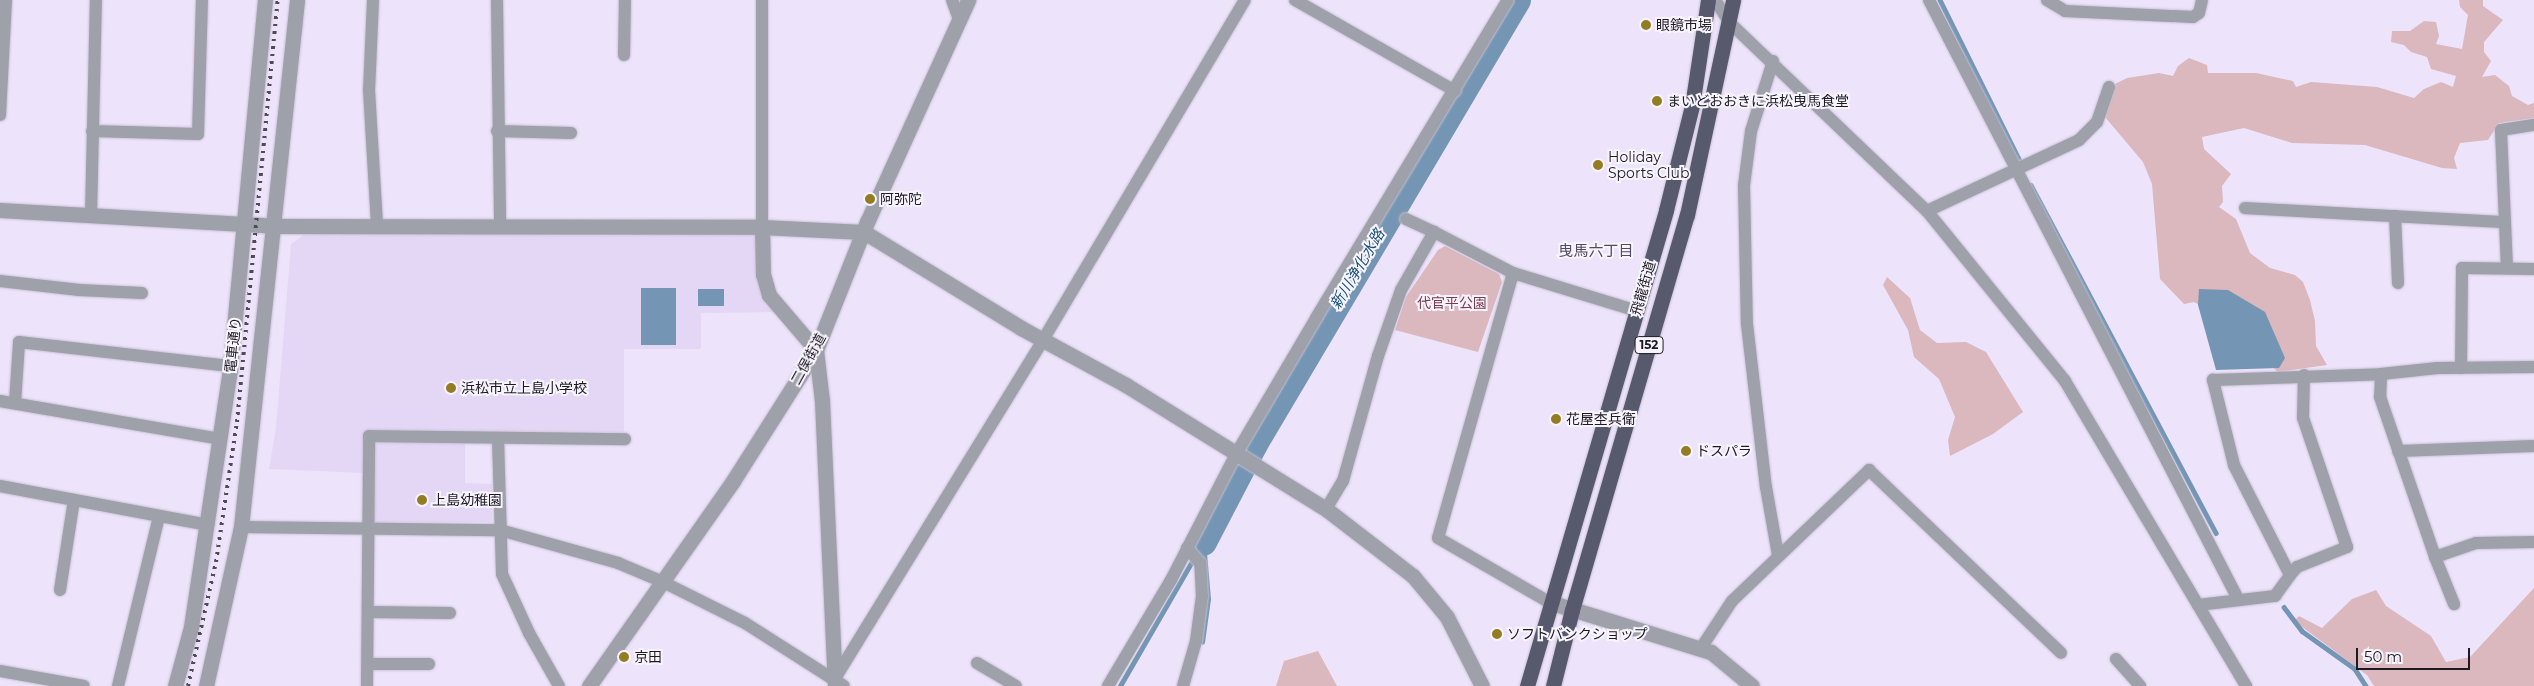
<!DOCTYPE html>
<html>
<head>
<meta charset="utf-8">
<style>
	body { margin:0 }
	#map { position:relative; width:2534px; height:686px; overflow:hidden; background:#ede4fb; font-family:Montserrat,"Noto Sans JP",sans-serif }
	div>[style] { position:absolute }
	.built>* { inset:0; background:#e4d7f5 }
	.green>* { inset:0; background:#dbb7be }
	.water>* { inset:0; background:#7496b4; transform-origin:0 0 }
	.stream>* { height:4.5px; margin:-2.25px; padding:0 2.25px; transform-origin:2.25px; border-radius:2.25px; background:#7496b4 }
	.river>* { height:28px; margin:-14px; padding:0 14px; transform-origin:14px; border-radius:14px; background:#7496b4 }
	.roads { filter:drop-shadow(0 0 1px #c8c0d4) drop-shadow(0 0 1px #c8c0d4) }
	.minor>* { height:12px; margin:-6px; padding:0 6px; transform-origin:6px; border-radius:6px; background:#9ea0aa }
	.tertiary>* { height:15px; margin:-7.5px; padding:0 7.5px; transform-origin:7.5px; border-radius:7.5px; background:#9ea0aa }
	.trunk>* { height:15px; margin:-7.5px; padding:0 7.5px; transform-origin:7.5px; border-radius:7.5px; background:#565a6c }
	.rail>* { height:4px; margin-top:-2px; transform-origin:0; background:repeating-linear-gradient(90deg,#4f4a56 0 2.5px,transparent 0 7.5px) }
	.dots>* { width:14px; height:14px; translate:-50% -50%; box-sizing:border-box; border:2px solid #f8f4fd; border-radius:50% }
	span { translate:-50% -50%; white-space:nowrap; text-align:center; line-height:1.15; -webkit-text-stroke:4px #f8f4fd; paint-order:stroke }
	.shield-label span { padding:1px 4px; background:#f8f4fd; border:1px solid; border-radius:4px; -webkit-text-stroke-width:0 }
	.shield-label { font-size:12px; color:#1d1a22; font-weight:700 }
	.poi-label { font-size:14px; color:#1d1a22 }
	.left { translate:0 -50%; text-align:left }
	.street-label { font-size:14px; color:#1d1a22 }
	.park-label { font-size:14px; color:#7a3b4c }
	.neighbourhood-label { font-size:15px; color:#534b5e }
	.water-label { font-size:15px; color:#1a517a; font-style:italic }
	.scale { position:absolute; left:2356px; top:648px; width:114px; height:22px; box-sizing:border-box; border:2px solid #1d1a22; border-top:0; padding-left:6px; font-size:15px; line-height:18px; white-space:nowrap; color:#1d1a22; -webkit-text-stroke:4px #f8f4fd; paint-order:stroke }
</style>
</head>
<body>
<div id="map">
	<div class="built">
		<div style="clip-path:polygon(756px 233px,775px 312px,701px 313px,701px 349px,624px 349px,624px 432px,366px 430px,363px 473px,269px 469px,276px 427px,291px 244px,305px 234px,609px 236px)"></div>
		<div style="clip-path:polygon(374px 441px,465px 441px,465px 483px,492px 484px,492px 522px,374px 522px)"></div>
	</div>
	<div class="green">
		<div style="clip-path:polygon(2459px 0,2483px 0,2483px 6px,2503px 20px,2484px 42px,2484px 52px,2491px 61px,2482px 77px,2495px 75px,2509px 86px,2512px 96px,2528px 105px,2534px 103px,2534px 118px,2499px 123px,2488px 140px,2460px 143px,2454px 158px,2457px 169px,2442px 168px,2365px 145px,2292px 143px,2244px 128px,2202px 137px,2204px 149px,2231px 174px,2222px 186px,2223px 202px,2219px 207px,2236px 219px,2250px 253px,2270px 268px,2295px 275px,2303px 282px,2310px 300px,2315px 321px,2316px 346px,2327px 365px,2278px 372px,2215px 314px,2194px 302px,2184px 304px,2160px 279px,2152px 184px,2143px 162px,2105px 117px,2115px 84px,2127px 78px,2159px 73px,2173px 76px,2178px 66px,2189px 58px,2207px 65px,2208px 73px,2256px 73px,2293px 81px,2296px 87px,2311px 82px,2377px 87px,2414px 98px,2424px 89px,2441px 82px,2453px 87px,2456px 76px,2431px 69px,2427px 57px,2411px 52px,2404px 45px,2391px 42px,2392px 31px,2410px 31px,2424px 21px,2436px 22px,2439px 36px,2436px 44px,2462px 49px,2468px 15px,2460px 7px)"></div>
		<div style="clip-path:polygon(1445px 246px,1499px 274px,1502px 282px,1478px 352px,1395px 330px,1406px 297px,1438px 250px)"></div>
		<div style="clip-path:polygon(1887px 277px,1910px 298px,1920px 330px,1937px 343px,1966px 342px,1986px 352px,2023px 412px,1993px 434px,1950px 456px,1948px 440px,1955px 417px,1939px 379px,1914px 357px,1908px 330px,1883px 285px)"></div>
		<div style="clip-path:polygon(2534px 588px,2534px 686px,2374px 686px,2367px 675px,2294px 621px,2299px 616px,2322px 628px,2352px 599px,2376px 590px,2386px 606px,2431px 636px,2446px 662px,2470px 657px)"></div>
		<div style="clip-path:polygon(1318px 651px,1337px 686px,1276px 686px,1284px 661px)"></div>
	</div>
	<div class="water">
		<div style="left:641px;top:288px;width:35px;height:57px"></div>
		<div style="left:698px;top:289px;width:26px;height:17px"></div>
		<div style="clip-path:polygon(2199px 289px,2228px 290px,2265px 312px,2285px 358px,2279px 368px,2216px 370px,2198px 305px)"></div>
	</div>
	<div class="stream">
		<div style="left:1940px;top:0;width:184px;rotate:63.6deg"></div>
		<div style="left:2031px;top:185px;width:394px;rotate:62deg"></div>
		<div style="left:2284px;top:607px;width:30px;rotate:53deg"></div>
		<div style="left:2302px;top:631px;width:65px;rotate:35.6deg"></div>
		<div style="left:2355px;top:669px;width:20px;rotate:57deg"></div>
		<div style="left:1202px;top:642px;width:43px;rotate:-82.1deg"></div>
		<div style="left:1208px;top:599px;width:57px;rotate:-95deg"></div>
		<div style="left:1120px;top:686px;width:166px;rotate:-60deg"></div>
	</div>
	<div class="river">
		<div style="left:1203px;top:542px;width:110px;rotate:-62.5deg"></div>
		<div style="left:1254px;top:444px;width:516px;rotate:-59.36deg"></div>
	</div>
	<div class="roads">
		<div class="minor">
			<div style="left:373px;top:0;width:90px;rotate:92.5deg"></div>
			<div style="left:369px;top:90px;width:136px;rotate:86.6deg"></div>
			<div style="left:497px;top:0;width:226px;rotate:89.2deg"></div>
			<div style="left:952px;top:0;width:20px;rotate:70deg"></div>
			<div style="left:1295px;top:0;width:184px;rotate:29.6deg"></div>
			<div style="left:1715px;top:0;width:27px;rotate:57deg"></div>
			<div style="left:1730px;top:23px;width:272px;rotate:43.7deg"></div>
			<div style="left:1927px;top:211px;width:219px;rotate:50.9deg"></div>
			<div style="left:2065px;top:381px;width:355px;rotate:59.3deg"></div>
			<div style="left:1929px;top:0;width:674px;rotate:62.71deg"></div>
			<div style="left:2047px;top:0;width:21px;rotate:31deg"></div>
			<div style="left:2065px;top:11px;width:128px;rotate:2.7deg"></div>
			<div style="left:2193px;top:17px;width:7px;rotate:-34deg"></div>
			<div style="left:2199px;top:13px;width:13px;rotate:-77deg"></div>
			<div style="left:624px;top:55px;width:55px;rotate:-89deg"></div>
			<div style="left:1773px;top:61px;width:73px;rotate:107.4deg"></div>
			<div style="left:1751px;top:131px;width:55px;rotate:97.3deg"></div>
			<div style="left:1744px;top:186px;width:138px;rotate:88.8deg"></div>
			<div style="left:1747px;top:324px;width:164px;rotate:83.4deg"></div>
			<div style="left:1766px;top:487px;width:69px;rotate:80deg"></div>
			<div style="left:0;top:115px;width:115px;rotate:-87deg"></div>
			<div style="left:92px;top:131px;width:106px;rotate:1.6deg"></div>
			<div style="left:198px;top:134px;width:134px;rotate:-88.3deg"></div>
			<div style="left:497px;top:131px;width:74px;rotate:1.5deg"></div>
			<div style="left:2245px;top:208px;width:260px;rotate:3.1deg"></div>
			<div style="left:1927px;top:211px;width:168px;rotate:-25deg"></div>
			<div style="left:2079px;top:140px;width:25px;rotate:-45deg"></div>
			<div style="left:2097px;top:122px;width:37px;rotate:-71deg"></div>
			<div style="left:91px;top:216px;width:216px;rotate:-88.7deg"></div>
			<div style="left:2395px;top:216px;width:67px;rotate:87.4deg"></div>
			<div style="left:1406px;top:219px;width:31px;rotate:25deg"></div>
			<div style="left:762px;top:227px;width:227px;rotate:-90deg"></div>
			<div style="left:2507px;top:268px;width:138px;rotate:-92.5deg"></div>
			<div style="left:2501px;top:130px;width:33px;rotate:-9deg"></div>
			<div style="left:1513px;top:273px;width:275px;rotate:105.8deg"></div>
			<div style="left:1438px;top:538px;width:128px;rotate:30deg"></div>
			<div style="left:0;top:281px;width:80px;rotate:6.5deg"></div>
			<div style="left:79px;top:290px;width:63px;rotate:2.7deg"></div>
			<div style="left:2461px;top:368px;width:100px;rotate:-89.4deg"></div>
			<div style="left:2462px;top:268px;width:72px;rotate:0.8deg"></div>
			<div style="left:2381px;top:374px;width:23px;rotate:92deg"></div>
			<div style="left:2380px;top:397px;width:169px;rotate:71deg"></div>
			<div style="left:2435px;top:557px;width:43px;rotate:-18.9deg"></div>
			<div style="left:2476px;top:543px;width:58px;rotate:-1deg"></div>
			<div style="left:0;top:401px;width:223px;rotate:9.8deg"></div>
			<div style="left:15px;top:403px;width:61px;rotate:-86.2deg"></div>
			<div style="left:19px;top:342px;width:212px;rotate:6.5deg"></div>
			<div style="left:498px;top:438px;width:136px;rotate:88.3deg"></div>
			<div style="left:502px;top:574px;width:65px;rotate:65.4deg"></div>
			<div style="left:529px;top:633px;width:61px;rotate:60.5deg"></div>
			<div style="left:2398px;top:451px;width:136px;rotate:-2.1deg"></div>
			<div style="left:0;top:486px;width:212px;rotate:10.6deg"></div>
			<div style="left:1326px;top:509px;width:33px;rotate:-59deg"></div>
			<div style="left:1343px;top:481px;width:130px;rotate:-74.4deg"></div>
			<div style="left:1378px;top:356px;width:70px;rotate:-70.8deg"></div>
			<div style="left:1401px;top:290px;width:67px;rotate:-60.4deg"></div>
			<div style="left:1434px;top:232px;width:89px;rotate:27.4deg"></div>
			<div style="left:1513px;top:273px;width:130px;rotate:17deg"></div>
			<div style="left:241px;top:527px;width:259px;rotate:0.7deg"></div>
			<div style="left:500px;top:530px;width:123px;rotate:15.6deg"></div>
			<div style="left:618px;top:563px;width:49px;rotate:22.9deg"></div>
			<div style="left:663px;top:582px;width:92px;rotate:26.6deg"></div>
			<div style="left:745px;top:623px;width:117px;rotate:32.5deg"></div>
			<div style="left:2435px;top:557px;width:51px;rotate:68deg"></div>
			<div style="left:2290px;top:575px;width:11px;rotate:-49deg"></div>
			<div style="left:2297px;top:567px;width:54px;rotate:-21.8deg"></div>
			<div style="left:2347px;top:547px;width:136px;rotate:-108.8deg"></div>
			<div style="left:2303px;top:418px;width:43px;rotate:-88.7deg"></div>
			<div style="left:60px;top:590px;width:91px;rotate:-81.2deg"></div>
			<div style="left:2198px;top:605px;width:78px;rotate:-6.7deg"></div>
			<div style="left:2275px;top:596px;width:26px;rotate:-54deg"></div>
			<div style="left:2290px;top:575px;width:123px;rotate:-117deg"></div>
			<div style="left:2234px;top:465px;width:88px;rotate:-103.9deg"></div>
			<div style="left:2213px;top:380px;width:168px;rotate:-2deg"></div>
			<div style="left:2381px;top:374px;width:57px;rotate:-6deg"></div>
			<div style="left:2438px;top:368px;width:96px;rotate:-0.6deg"></div>
			<div style="left:368px;top:612px;width:82px;rotate:0.7deg"></div>
			<div style="left:1701px;top:648px;width:56px;rotate:-56.6deg"></div>
			<div style="left:1732px;top:601px;width:190px;rotate:-43.7deg"></div>
			<div style="left:1869px;top:470px;width:265px;rotate:43.6deg"></div>
			<div style="left:2116px;top:659px;width:36px;rotate:48deg"></div>
			<div style="left:977px;top:663px;width:45px;rotate:30.5deg"></div>
			<div style="left:368px;top:664px;width:61px"></div>
			<div style="left:0;top:671px;width:85px;rotate:10.1deg"></div>
			<div style="left:834px;top:680px;width:399px;rotate:-58.4deg"></div>
			<div style="left:1043px;top:340px;width:395px;rotate:-59.3deg"></div>
			<div style="left:118px;top:686px;width:175px;rotate:-76.4deg"></div>
			<div style="left:367px;top:686px;width:250px;rotate:-89.5deg"></div>
			<div style="left:369px;top:436px;width:256px;rotate:0.7deg"></div>
			<div style="left:1108px;top:686px;width:123px;rotate:-59.3deg"></div>
			<div style="left:1171px;top:580px;width:142px;rotate:-62.7deg"></div>
			<div style="left:1236px;top:454px;width:158px;rotate:-59.5deg"></div>
			<div style="left:1316px;top:318px;width:371px;rotate:-58.9deg"></div>
			<div style="left:1183px;top:686px;width:47px;rotate:-73.9deg"></div>
			<div style="left:1196px;top:641px;width:45px;rotate:-82.4deg"></div>
			<div style="left:1202px;top:596px;width:33px;rotate:-93deg"></div>
			<div style="left:1200px;top:563px;width:20px;rotate:-131deg"></div>
		</div>
		<div class="tertiary">
			<div style="left:0;top:210px;width:275px;rotate:3.3deg"></div>
			<div style="left:275px;top:226px;width:487px;rotate:0.1deg"></div>
			<div style="left:762px;top:227px;width:102px;rotate:2.8deg"></div>
			<div style="left:864px;top:232px;width:184px;rotate:31.4deg"></div>
			<div style="left:1021px;top:328px;width:119px;rotate:28.5deg"></div>
			<div style="left:1126px;top:385px;width:235px;rotate:31.8deg"></div>
			<div style="left:1326px;top:509px;width:110px;rotate:37.6deg"></div>
			<div style="left:1413px;top:576px;width:53px;rotate:50.3deg"></div>
			<div style="left:1447px;top:617px;width:77px;rotate:63.1deg"></div>
			<div style="left:762px;top:227px;width:47px;rotate:88.8deg"></div>
			<div style="left:763px;top:274px;width:22px;rotate:74deg"></div>
			<div style="left:769px;top:295px;width:72px;rotate:49.5deg"></div>
			<div style="left:816px;top:350px;width:51px;rotate:83.3deg"></div>
			<div style="left:822px;top:401px;width:285px;rotate:87.4deg"></div>
			<div style="left:1549px;top:602px;width:170px;rotate:17.2deg"></div>
			<div style="left:1711px;top:652px;width:53px;rotate:39.7deg"></div>
			<div style="left:175px;top:686px;width:61px;rotate:-74.8deg"></div>
			<div style="left:191px;top:627px;width:260px;rotate:-81.4deg"></div>
			<div style="left:230px;top:370px;width:372px;rotate:-84.6deg"></div>
			<div style="left:206px;top:686px;width:163px;rotate:-77.6deg"></div>
			<div style="left:241px;top:527px;width:530px;rotate:-83.93deg"></div>
			<div style="left:589px;top:686px;width:251px;rotate:-54.9deg"></div>
			<div style="left:733px;top:481px;width:155px;rotate:-57.6deg"></div>
			<div style="left:816px;top:350px;width:138px;rotate:-68.3deg"></div>
			<div style="left:867px;top:222px;width:244px;rotate:-65.5deg"></div>
		</div>
		<div class="trunk">
			<div style="left:1527px;top:686px;width:496px;rotate:-73.7deg"></div>
			<div style="left:1666px;top:210px;width:107px;rotate:-76deg"></div>
			<div style="left:1692px;top:106px;width:107px;rotate:-81.4deg"></div>
			<div style="left:1553px;top:686px;width:78px;rotate:-76deg"></div>
			<div style="left:1572px;top:610px;width:411px;rotate:-73.8deg"></div>
			<div style="left:1687px;top:215px;width:220px;rotate:-77.9deg"></div>
		</div>
	</div>
	<div class="rail">
		<div style="left:188px;top:686px;width:127px;rotate:-77.3deg"></div>
		<div style="left:216px;top:562px;width:142px;rotate:-81.5deg"></div>
		<div style="left:237px;top:422px;width:424px;rotate:-84.5deg"></div>
	</div>
	<div class="dots">
		<div style="left:1646px;top:25px;background:#947c23"></div>
		<div style="left:1657px;top:101px;background:#947c23"></div>
		<div style="left:1598px;top:165px;background:#947c23"></div>
		<div style="left:870px;top:199px;background:#947c23"></div>
		<div style="left:451px;top:388px;background:#947c23"></div>
		<div style="left:1556px;top:419px;background:#947c23"></div>
		<div style="left:1686px;top:451px;background:#947c23"></div>
		<div style="left:422px;top:500px;background:#947c23"></div>
		<div style="left:1497px;top:634px;background:#947c23"></div>
		<div style="left:624px;top:657px;background:#947c23"></div>
	</div>
	<div class="shield-label">
		<span style="left:1649px;top:345px">152</span>
	</div>
	<div class="poi-label">
		<span class="left" style="left:1656px;top:25px">眼鏡市場</span>
		<span class="left" style="left:1667px;top:101px">まいどおおきに浜松曳馬食堂</span>
		<span class="left" style="left:1608px;top:165px">Holiday<br>Sports Club</span>
		<span class="left" style="left:880px;top:199px">阿弥陀</span>
		<span class="left" style="left:461px;top:388px">浜松市立上島小学校</span>
		<span class="left" style="left:1566px;top:419px">花屋杢兵衛</span>
		<span class="left" style="left:1696px;top:451px">ドスパラ</span>
		<span class="left" style="left:432px;top:500px">上島幼稚園</span>
		<span class="left" style="left:1507px;top:634px">ソフトバンクショップ</span>
		<span class="left" style="left:634px;top:657px">京田</span>
	</div>
	<div class="street-label">
		<span style="left:1643px;top:288px;rotate:-74deg">飛龍街道</span>
		<span style="left:233px;top:345px;rotate:-84deg">電車通り</span>
		<span style="left:808px;top:359px;rotate:-61deg">二俣街道</span>
	</div>
	<div class="park-label">
		<span style="left:1452px;top:303px">代官平公園</span>
	</div>
	<div class="neighbourhood-label">
		<span style="left:1596px;top:251px">曳馬六丁目</span>
	</div>
	<div class="water-label">
		<span style="left:1357px;top:269px;rotate:-59deg">新川浄化水路</span>
	</div>
	<div class="scale">50 m</div>
</div>
</body>
</html>
